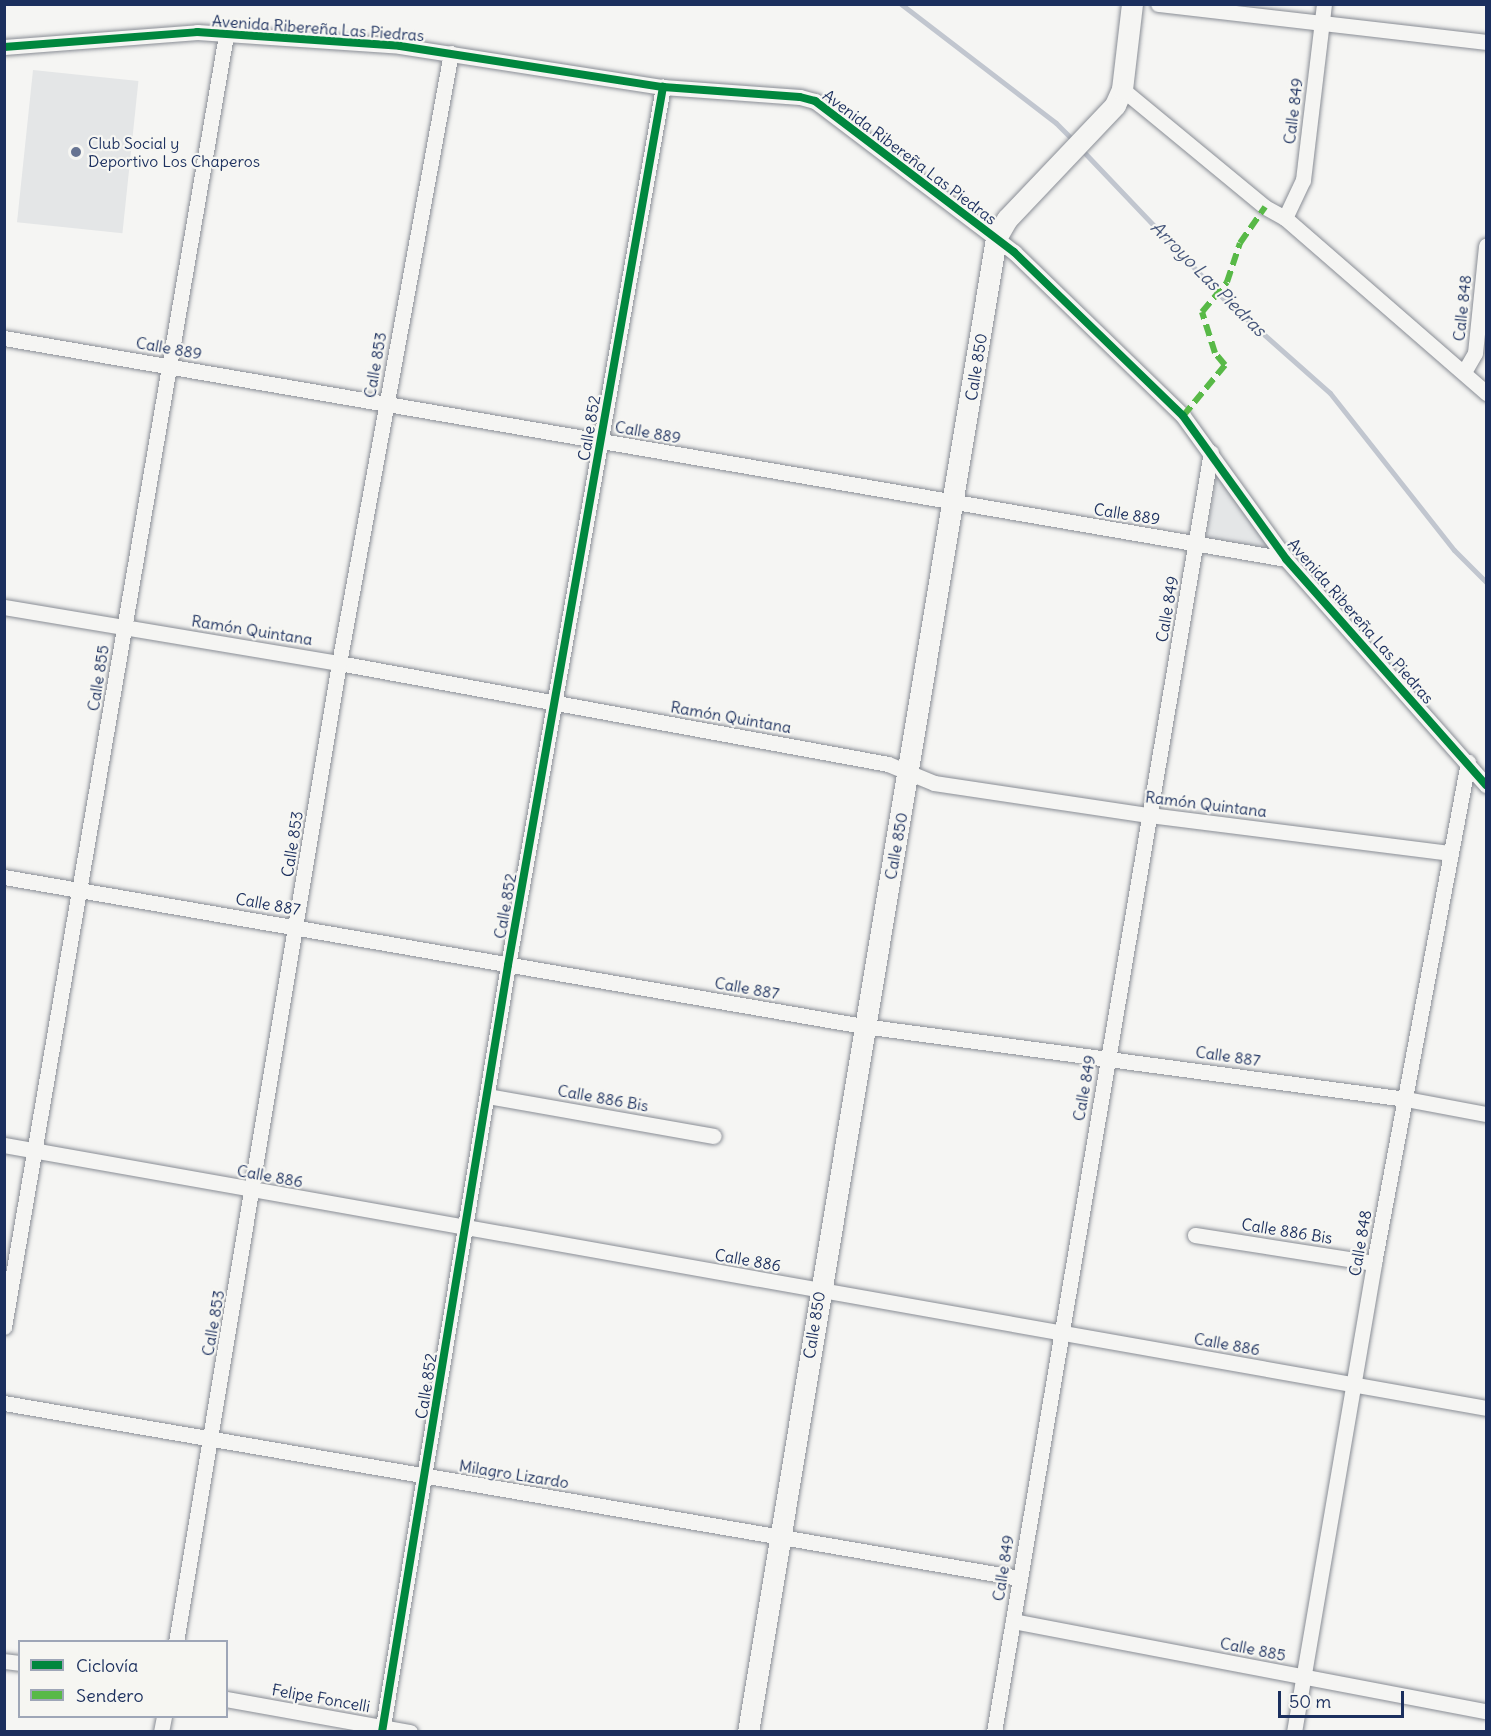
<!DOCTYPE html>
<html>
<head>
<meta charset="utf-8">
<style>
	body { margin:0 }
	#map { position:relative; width:1491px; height:1736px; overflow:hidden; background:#f5f5f3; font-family:Delius,sans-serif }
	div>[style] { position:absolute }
	.green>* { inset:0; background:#e4e6e7; transform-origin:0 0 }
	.stream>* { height:5px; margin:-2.5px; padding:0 2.5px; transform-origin:2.5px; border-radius:2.5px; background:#c1c6cf }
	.roads { filter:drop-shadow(0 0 2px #898d95) drop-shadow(0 0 2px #898d95) }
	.street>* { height:15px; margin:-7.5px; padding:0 7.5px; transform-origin:7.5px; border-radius:7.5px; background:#f5f5f3 }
	.secondary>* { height:21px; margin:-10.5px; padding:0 10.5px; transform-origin:10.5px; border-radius:10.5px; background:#f5f5f3 }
	.quiet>* { height:6px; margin-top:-3px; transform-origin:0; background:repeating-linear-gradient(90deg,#58b947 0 12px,transparent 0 18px) }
	.cycleway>* { height:8px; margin:-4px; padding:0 4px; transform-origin:4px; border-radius:4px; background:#00873e }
	.dots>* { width:16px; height:16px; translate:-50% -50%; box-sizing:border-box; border:3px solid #f6f6f2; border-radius:50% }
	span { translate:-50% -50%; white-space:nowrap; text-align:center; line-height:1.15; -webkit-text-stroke:4.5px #f6f6f2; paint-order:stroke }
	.street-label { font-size:16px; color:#1b2f5e }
	.poi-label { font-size:16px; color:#1b2f5e }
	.left { translate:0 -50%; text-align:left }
	.water-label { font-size:18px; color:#46567b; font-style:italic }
	.frame { position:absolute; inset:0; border:6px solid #1b2f5e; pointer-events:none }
	.legend { position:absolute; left:18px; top:1640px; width:210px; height:78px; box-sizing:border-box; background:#f6f6f2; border:2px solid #9ea6b7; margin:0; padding:8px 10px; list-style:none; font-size:18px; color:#1b2f5e }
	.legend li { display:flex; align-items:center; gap:12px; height:30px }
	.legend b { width:30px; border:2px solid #9ea6b7 }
	.scale { position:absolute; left:1278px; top:1691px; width:126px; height:27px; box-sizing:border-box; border:3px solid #1b2f5e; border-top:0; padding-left:8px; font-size:18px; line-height:21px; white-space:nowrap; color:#1b2f5e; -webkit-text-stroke:4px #f6f6f2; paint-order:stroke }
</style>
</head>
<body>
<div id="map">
	<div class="green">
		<div style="left:33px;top:70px;width:106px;height:153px;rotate:6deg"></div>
		<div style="clip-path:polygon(1221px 476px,1271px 551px,1206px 539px,1216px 477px)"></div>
	</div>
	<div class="stream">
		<div style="left:901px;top:4px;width:195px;rotate:37.5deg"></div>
		<div style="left:1056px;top:123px;width:25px;rotate:45deg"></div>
		<div style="left:1080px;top:148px;width:210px;rotate:46.4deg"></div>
		<div style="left:1225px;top:300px;width:140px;rotate:41.5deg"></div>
		<div style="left:1330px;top:393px;width:200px;rotate:51.7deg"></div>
		<div style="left:1454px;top:550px;width:45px;rotate:45deg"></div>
	</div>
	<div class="roads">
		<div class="street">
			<div style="left:1158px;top:4px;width:330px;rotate:6.6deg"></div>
			<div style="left:4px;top:47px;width:194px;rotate:-4.4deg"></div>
			<div style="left:197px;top:32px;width:203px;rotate:3.9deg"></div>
			<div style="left:400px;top:46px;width:266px;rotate:8.9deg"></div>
			<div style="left:663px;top:87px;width:137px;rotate:4.2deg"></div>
			<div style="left:800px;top:97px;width:16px;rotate:15deg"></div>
			<div style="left:815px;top:101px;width:250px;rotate:37.2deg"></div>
			<div style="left:1014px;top:252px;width:235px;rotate:44.1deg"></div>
			<div style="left:1183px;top:416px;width:176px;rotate:54.2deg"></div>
			<div style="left:1286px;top:559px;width:302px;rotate:48.5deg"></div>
			<div style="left:1122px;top:89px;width:185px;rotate:39.5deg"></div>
			<div style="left:1265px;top:207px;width:23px;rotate:29deg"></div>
			<div style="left:1285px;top:218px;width:267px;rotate:41deg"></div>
			<div style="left:1285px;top:218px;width:42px;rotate:-64.7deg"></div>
			<div style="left:1303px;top:180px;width:177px;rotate:-83.2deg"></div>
			<div style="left:4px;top:338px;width:1301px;rotate:9.78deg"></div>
			<div style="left:1464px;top:372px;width:22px;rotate:-60deg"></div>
			<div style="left:1475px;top:353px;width:108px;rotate:-84.1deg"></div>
			<div style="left:4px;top:607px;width:340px;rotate:9.5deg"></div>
			<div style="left:339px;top:663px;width:558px;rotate:10.42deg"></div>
			<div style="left:888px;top:764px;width:50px;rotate:22.4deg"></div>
			<div style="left:934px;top:783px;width:217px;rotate:8.5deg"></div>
			<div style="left:1149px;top:815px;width:303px;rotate:7.2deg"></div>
			<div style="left:4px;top:877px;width:872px;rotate:9.84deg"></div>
			<div style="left:863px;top:1026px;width:548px;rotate:7.66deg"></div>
			<div style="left:1406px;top:1099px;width:81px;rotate:10.6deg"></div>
			<div style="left:487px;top:1096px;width:230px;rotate:10deg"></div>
			<div style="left:4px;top:1145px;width:1505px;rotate:10.06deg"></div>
			<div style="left:1195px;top:1235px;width:181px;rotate:8.9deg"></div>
			<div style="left:4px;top:1327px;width:1311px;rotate:-80.25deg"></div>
			<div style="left:4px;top:1403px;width:1030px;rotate:9.78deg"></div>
			<div style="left:1013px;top:1621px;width:481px;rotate:10.8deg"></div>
			<div style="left:176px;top:1642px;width:992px;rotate:-80.55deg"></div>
			<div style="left:339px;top:663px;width:620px;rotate:-79.6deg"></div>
			<div style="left:4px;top:1661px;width:16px;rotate:7deg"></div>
			<div style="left:226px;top:1699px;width:187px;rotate:10.2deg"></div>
			<div style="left:161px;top:1732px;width:16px;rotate:-79deg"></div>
			<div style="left:382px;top:1732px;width:777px;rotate:-80.67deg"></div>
			<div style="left:508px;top:965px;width:892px;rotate:-79.99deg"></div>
			<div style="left:994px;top:1732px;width:1298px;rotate:-80.38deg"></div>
			<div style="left:1294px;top:1732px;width:476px;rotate:-80.3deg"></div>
			<div style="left:1374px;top:1263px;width:510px;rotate:-79.37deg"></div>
		</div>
		<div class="secondary">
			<div style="left:748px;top:1732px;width:1514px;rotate:-80.57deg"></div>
			<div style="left:996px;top:238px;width:22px;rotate:-60deg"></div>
			<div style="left:1007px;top:219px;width:157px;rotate:-46.5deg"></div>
			<div style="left:1115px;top:105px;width:17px;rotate:-66deg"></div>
			<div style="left:1122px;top:89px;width:86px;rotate:-83.3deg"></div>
		</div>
	</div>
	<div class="quiet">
		<div style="left:1183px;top:416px;width:66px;rotate:-50.5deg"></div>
		<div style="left:1225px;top:365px;width:16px;rotate:-130deg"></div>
		<div style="left:1215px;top:353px;width:43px;rotate:-107.6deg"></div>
		<div style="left:1202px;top:312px;width:39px;rotate:-50deg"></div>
		<div style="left:1227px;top:282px;width:41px;rotate:-71.6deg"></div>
		<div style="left:1240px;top:243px;width:44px;rotate:-55.2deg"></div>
	</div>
	<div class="cycleway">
		<div style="left:4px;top:47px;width:194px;rotate:-4.4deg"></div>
		<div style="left:197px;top:32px;width:203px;rotate:3.9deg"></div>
		<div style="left:400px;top:46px;width:266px;rotate:8.9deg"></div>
		<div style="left:663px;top:87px;width:137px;rotate:4.2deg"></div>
		<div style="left:800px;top:97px;width:16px;rotate:15deg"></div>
		<div style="left:815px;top:101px;width:250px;rotate:37.2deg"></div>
		<div style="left:1014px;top:252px;width:235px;rotate:44.1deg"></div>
		<div style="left:1183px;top:416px;width:176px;rotate:54.2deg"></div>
		<div style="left:1286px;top:559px;width:302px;rotate:48.5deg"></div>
		<div style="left:382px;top:1732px;width:777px;rotate:-80.67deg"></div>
		<div style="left:508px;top:965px;width:892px;rotate:-79.99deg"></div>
	</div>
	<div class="dots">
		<div style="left:76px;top:152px;background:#677492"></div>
	</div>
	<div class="street-label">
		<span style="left:318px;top:28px;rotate:4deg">Avenida Ribereña Las Piedras</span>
		<span style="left:1293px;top:111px;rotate:-83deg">Calle 849</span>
		<span style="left:910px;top:157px;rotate:37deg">Avenida Ribereña Las Piedras</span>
		<span style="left:1462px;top:308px;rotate:-84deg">Calle 848</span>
		<span style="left:169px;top:348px;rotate:10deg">Calle 889</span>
		<span style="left:375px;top:365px;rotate:-80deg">Calle 853</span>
		<span style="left:976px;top:367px;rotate:-81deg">Calle 850</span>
		<span style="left:589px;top:428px;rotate:-80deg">Calle 852</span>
		<span style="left:648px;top:432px;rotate:10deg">Calle 889</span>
		<span style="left:1127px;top:514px;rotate:9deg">Calle 889</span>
		<span style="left:1167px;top:609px;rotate:-80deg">Calle 849</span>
		<span style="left:1361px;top:621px;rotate:49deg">Avenida Ribereña Las Piedras</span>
		<span style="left:252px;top:630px;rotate:9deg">Ramón Quintana</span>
		<span style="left:98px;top:678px;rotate:-81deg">Calle 855</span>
		<span style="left:731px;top:717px;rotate:10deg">Ramón Quintana</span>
		<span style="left:1206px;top:804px;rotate:7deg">Ramón Quintana</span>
		<span style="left:292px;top:844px;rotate:-81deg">Calle 853</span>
		<span style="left:896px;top:846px;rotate:-80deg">Calle 850</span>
		<span style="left:268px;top:904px;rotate:10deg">Calle 887</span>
		<span style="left:505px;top:906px;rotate:-80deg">Calle 852</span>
		<span style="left:747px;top:988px;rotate:10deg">Calle 887</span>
		<span style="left:1228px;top:1056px;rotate:8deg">Calle 887</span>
		<span style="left:1084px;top:1088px;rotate:-80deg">Calle 849</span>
		<span style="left:603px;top:1098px;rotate:10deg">Calle 886 Bis</span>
		<span style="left:270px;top:1176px;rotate:10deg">Calle 886</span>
		<span style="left:1287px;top:1231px;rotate:9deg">Calle 886 Bis</span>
		<span style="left:1360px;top:1243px;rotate:-80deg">Calle 848</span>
		<span style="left:748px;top:1260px;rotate:10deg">Calle 886</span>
		<span style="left:213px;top:1323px;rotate:-80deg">Calle 853</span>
		<span style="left:814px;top:1325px;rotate:-81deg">Calle 850</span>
		<span style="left:1227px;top:1344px;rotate:10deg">Calle 886</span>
		<span style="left:426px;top:1386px;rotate:-81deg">Calle 852</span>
		<span style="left:514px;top:1474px;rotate:9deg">Milagro Lizardo</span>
		<span style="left:1003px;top:1568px;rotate:-81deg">Calle 849</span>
		<span style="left:1253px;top:1649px;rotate:11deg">Calle 885</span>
		<span style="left:321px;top:1698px;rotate:10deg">Felipe Foncelli</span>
	</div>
	<div class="poi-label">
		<span class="left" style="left:88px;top:152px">Club Social y<br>Deportivo Los Chaperos</span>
	</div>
	<div class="water-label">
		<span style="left:1208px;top:279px;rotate:45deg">Arroyo Las Piedras</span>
	</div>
	<div class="frame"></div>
	<ul class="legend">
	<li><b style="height:8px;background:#00873e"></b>Ciclovía</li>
	<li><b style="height:8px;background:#58b947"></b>Sendero</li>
	</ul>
	<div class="scale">50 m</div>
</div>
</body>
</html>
